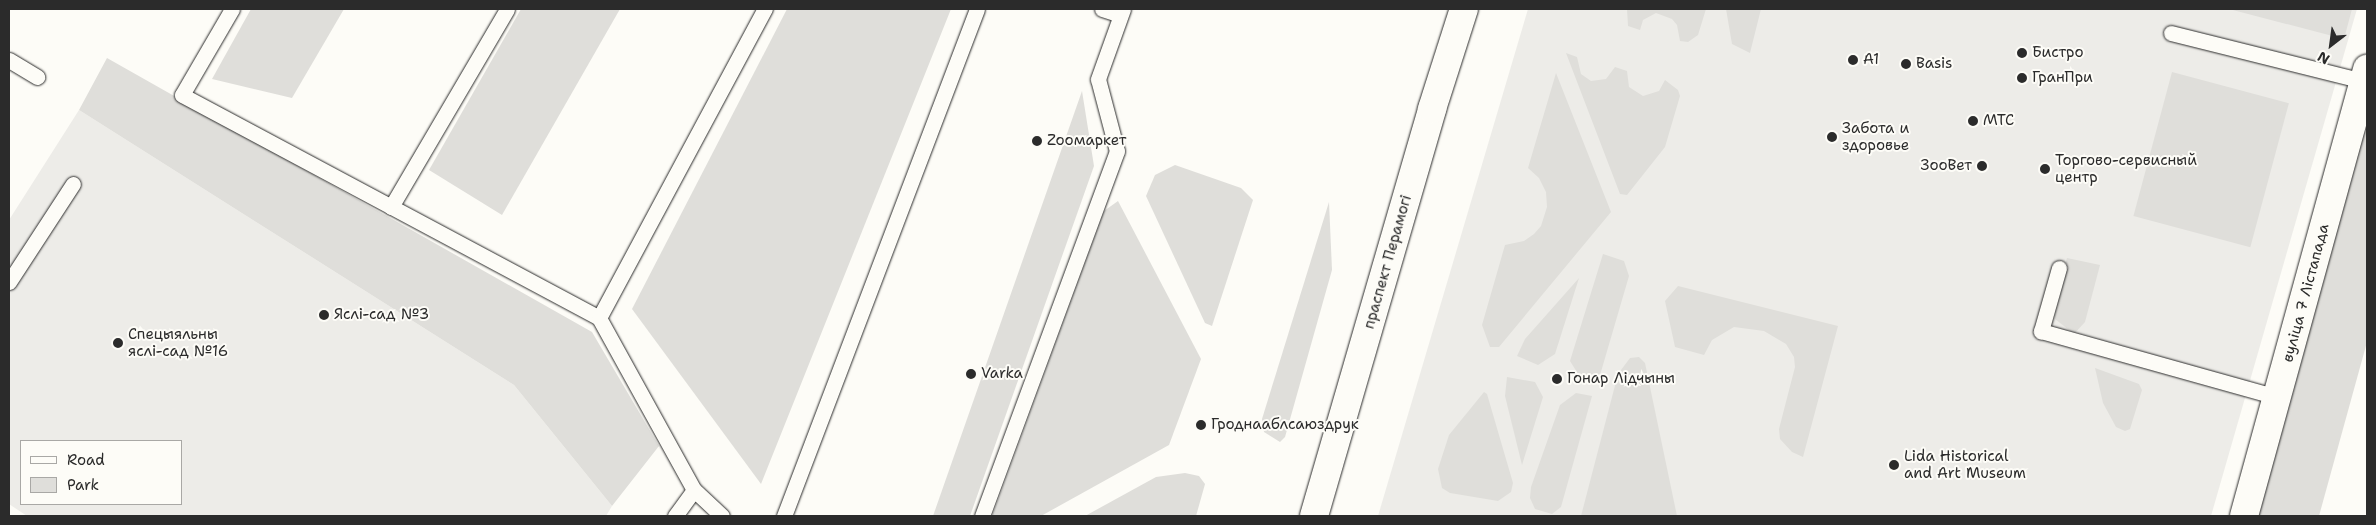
<!DOCTYPE html>
<html>
<head>
<meta charset="utf-8">
<style>
	body { margin:0 }
	#map { position:relative; width:2376px; height:525px; overflow:hidden; background:#fdfcf7; font-family:"Shantell Sans",sans-serif }
	div>[style] { position:absolute }
	.built>* { inset:0; background:#edece8 }
	.green>* { inset:0; background:#dfdeda; transform-origin:0 0 }
	.roads { filter:drop-shadow(0 0 1px #2b2b2b) drop-shadow(0 0 1px #2b2b2b) }
	.lane>* { height:15px; margin:-7.5px; padding:0 7.5px; transform-origin:7.5px; border-radius:7.5px; background:#fdfcf7 }
	.street>* { height:28px; margin:-14px; padding:0 14px; transform-origin:14px; border-radius:14px; background:#fdfcf7 }
	.secondary>* { height:28px; margin:-14px; padding:0 14px; transform-origin:14px; border-radius:14px; background:#fdfcf7 }
	.dots>* { width:14px; height:14px; translate:-50% -50%; box-sizing:border-box; border:2px solid #fdfcf7; border-radius:50% }
	span { translate:-50% -50%; white-space:nowrap; text-align:center; line-height:1.15; -webkit-text-stroke:4px #fdfcf7; paint-order:stroke }
	.poi-label { font-size:15px; color:#2b2b2b }
	.left { translate:0 -50%; text-align:left }
	.right { translate:-100% -50%; text-align:right }
	.street-label { font-size:15px; color:#2b2b2b }
	.frame { position:absolute; inset:0; border:10px solid #2b2b2b; pointer-events:none }
	.legend { position:absolute; left:20px; top:440px; width:162px; height:65px; box-sizing:border-box; background:#fdfcf7; border:1px solid #a9a8a5; margin:0; padding:6px 9px; list-style:none; font-size:15px; color:#2b2b2b }
	.legend li { display:flex; align-items:center; gap:10px; height:25px }
	.legend b { width:25px; border:1px solid #a9a8a5 }
	.north { position:absolute; left:2306px; top:20px; width:50px; height:50px; -webkit-text-stroke:4px #fdfcf7; paint-order:stroke; rotate:210deg; font-size:14px; font-weight:700; line-height:20px; text-align:center; color:#2b2b2b }
	.north::after { content:''; display:block; margin:auto; width:18px; height:22px; background:#2b2b2b; clip-path:polygon(50% 0,100% 100%,50% 72%,0 100%) }
</style>
</head>
<body>
<div id="map">
	<div class="built">
		<div style="clip-path:polygon(1528px 9px,2357px 9px,2211px 516px,1378px 516px)"></div>
		<div style="clip-path:polygon(evenodd,79px 110px,514px 385px,612px 506px,606px 516px,27px 516px,9px 504px,9px 220px,79px 110px,21px 441px,181px 441px,181px 504px,21px 504px,21px 441px)"></div>
	</div>
	<div class="green">
		<div style="clip-path:polygon(251px 9px,344px 9px,292px 98px,212px 79px)"></div>
		<div style="clip-path:polygon(521px 9px,620px 9px,502px 215px,429px 170px)"></div>
		<div style="clip-path:polygon(787px 9px,951px 9px,761px 484px,632px 309px)"></div>
		<div style="clip-path:polygon(1627px 9px,1706px 9px,1698px 35px,1688px 42px,1680px 41px,1677px 25px,1672px 19px,1656px 13px,1643px 20px,1640px 30px,1628px 26px)"></div>
		<div style="clip-path:polygon(1726px 9px,1761px 9px,1750px 53px,1732px 44px)"></div>
		<div style="clip-path:polygon(2229px 9px,2352px 9px,2344px 39px)"></div>
		<div style="clip-path:polygon(1566px 53px,1577px 57px,1581px 74px,1591px 81px,1606px 79px,1615px 67px,1627px 71px,1629px 87px,1643px 96px,1659px 91px,1665px 80px,1678px 90px,1680px 96px,1665px 147px,1627px 195px,1620px 194px)"></div>
		<div style="clip-path:polygon(107px 58px,592px 332px,659px 446px,612px 506px,514px 385px,79px 110px)"></div>
		<div style="left:2172px;top:72px;width:121px;height:149px;rotate:15deg"></div>
		<div style="clip-path:polygon(1556px 73px,1611px 212px,1499px 347px,1490px 347px,1482px 325px,1505px 245px,1524px 241px,1534px 234px,1541px 226px,1547px 207px,1546px 192px,1539px 178px,1528px 168px)"></div>
		<div style="clip-path:polygon(1082px 91px,1094px 166px,970px 516px,933px 516px)"></div>
		<div style="clip-path:polygon(2367px 114px,2367px 342px,2319px 516px,2250px 516px)"></div>
		<div style="clip-path:polygon(1175px 165px,1241px 188px,1253px 200px,1212px 326px,1205px 323px,1146px 196px,1155px 175px)"></div>
		<div style="clip-path:polygon(1118px 201px,1201px 359px,1169px 445px,1041px 516px,992px 516px,1104px 211px)"></div>
		<div style="clip-path:polygon(1329px 202px,1332px 270px,1285px 437px,1280px 442px,1264px 432px,1262px 419px)"></div>
		<div style="clip-path:polygon(1603px 254px,1624px 261px,1629px 276px,1598px 382px,1580px 377px,1570px 361px)"></div>
		<div style="clip-path:polygon(2067px 258px,2100px 265px,2085px 322px,2074px 334px,2055px 319px,2054px 303px)"></div>
		<div style="clip-path:polygon(1579px 278px,1555px 354px,1538px 365px,1517px 356px,1525px 339px)"></div>
		<div style="clip-path:polygon(1678px 286px,1838px 326px,1803px 457px,1792px 452px,1780px 439px,1779px 429px,1795px 367px,1794px 357px,1786px 344px,1764px 331px,1734px 327px,1712px 340px,1704px 355px,1675px 347px,1665px 301px)"></div>
		<div style="clip-path:polygon(1639px 357px,1645px 363px,1677px 516px,1581px 516px,1618px 374px,1630px 358px)"></div>
		<div style="clip-path:polygon(2095px 368px,2139px 384px,2142px 390px,2130px 429px,2125px 431px,2116px 427px,2103px 403px)"></div>
		<div style="clip-path:polygon(1507px 377px,1535px 382px,1543px 397px,1522px 465px,1505px 396px)"></div>
		<div style="clip-path:polygon(1484px 392px,1487px 394px,1513px 483px,1511px 492px,1498px 501px,1450px 493px,1442px 488px,1438px 469px,1449px 435px)"></div>
		<div style="clip-path:polygon(1576px 393px,1592px 396px,1561px 507px,1552px 514px,1535px 509px,1530px 498px,1531px 487px,1560px 405px)"></div>
		<div style="clip-path:polygon(1185px 473px,1199px 476px,1205px 484px,1196px 516px,1085px 516px,1156px 477px)"></div>
	</div>
	<div class="roads">
		<div class="lane">
			<div style="left:232px;top:9px;width:99px;rotate:120.2deg"></div>
			<div style="left:182px;top:95px;width:473px;rotate:28.1deg"></div>
			<div style="left:1102px;top:9px;width:19px;rotate:18deg"></div>
			<div style="left:2171px;top:33px;width:199px;rotate:14deg"></div>
			<div style="left:9px;top:60px;width:33px;rotate:31deg"></div>
			<div style="left:391px;top:207px;width:229px;rotate:-59.6deg"></div>
			<div style="left:2059px;top:268px;width:66px;rotate:105.9deg"></div>
			<div style="left:2041px;top:331px;width:246px;rotate:15.6deg"></div>
			<div style="left:9px;top:282px;width:117px;rotate:-56.9deg"></div>
			<div style="left:675px;top:516px;width:32px;rotate:-54deg"></div>
			<div style="left:722px;top:516px;width:38px;rotate:-137deg"></div>
			<div style="left:694px;top:490px;width:196px;rotate:-118.9deg"></div>
			<div style="left:599px;top:318px;width:351px;rotate:-61.8deg"></div>
			<div style="left:784px;top:516px;width:542px;rotate:-69.16deg"></div>
			<div style="left:982px;top:516px;width:389px;rotate:-69.7deg"></div>
			<div style="left:1117px;top:151px;width:74px;rotate:-104.8deg"></div>
			<div style="left:1098px;top:79px;width:74px;rotate:-70.3deg"></div>
		</div>
		<div class="street">
			<div style="left:2244px;top:516px;width:464px;rotate:-74.6deg"></div>
		</div>
		<div class="secondary">
			<div style="left:1314px;top:516px;width:424px;rotate:-73.8deg"></div>
			<div style="left:1432px;top:109px;width:105px;rotate:-72.3deg"></div>
		</div>
	</div>
	<div class="dots">
		<div style="left:2022px;top:53px;background:#2b2b2b"></div>
		<div style="left:1853px;top:60px;background:#2b2b2b"></div>
		<div style="left:1906px;top:64px;background:#2b2b2b"></div>
		<div style="left:2022px;top:78px;background:#2b2b2b"></div>
		<div style="left:1973px;top:121px;background:#2b2b2b"></div>
		<div style="left:1832px;top:137px;background:#2b2b2b"></div>
		<div style="left:1037px;top:141px;background:#2b2b2b"></div>
		<div style="left:1982px;top:166px;background:#2b2b2b"></div>
		<div style="left:2045px;top:169px;background:#2b2b2b"></div>
		<div style="left:324px;top:315px;background:#2b2b2b"></div>
		<div style="left:118px;top:343px;background:#2b2b2b"></div>
		<div style="left:971px;top:374px;background:#2b2b2b"></div>
		<div style="left:1557px;top:379px;background:#2b2b2b"></div>
		<div style="left:1201px;top:425px;background:#2b2b2b"></div>
		<div style="left:1894px;top:465px;background:#2b2b2b"></div>
	</div>
	<div class="poi-label">
		<span class="left" style="left:2032px;top:53px">Бистро</span>
		<span class="left" style="left:1863px;top:60px">A1</span>
		<span class="left" style="left:1916px;top:64px">Basis</span>
		<span class="left" style="left:2032px;top:78px">ГранПри</span>
		<span class="left" style="left:1983px;top:121px">МТС</span>
		<span class="left" style="left:1842px;top:137px">Забота и<br>здоровье</span>
		<span class="left" style="left:1047px;top:141px">Zooмаркет</span>
		<span class="left" style="left:2055px;top:169px">Торгово-сервисный<br>центр</span>
		<span class="right" style="left:1972px;top:166px">ЗооВет</span>
		<span class="left" style="left:334px;top:315px">Яслі-сад №3</span>
		<span class="left" style="left:128px;top:343px">Спецыяльны<br>яслі-сад №16</span>
		<span class="left" style="left:981px;top:374px">Varka</span>
		<span class="left" style="left:1567px;top:379px">Гонар Лідчыны</span>
		<span class="left" style="left:1211px;top:425px">Гроднааблсаюздрук</span>
		<span class="left" style="left:1904px;top:465px">Lida Historical<br>and Art Museum</span>
	</div>
	<div class="street-label">
		<span style="left:1388px;top:262px;rotate:-74deg">праспект Перамогі</span>
		<span style="left:2306px;top:293px;rotate:-75deg">вуліца 7 Лістапада</span>
	</div>
	<div class="frame"></div>
	<ul class="legend">
	<li><b style="height:6px;background:#fdfcf7"></b>Road</li>
	<li><b style="height:14px;background:#dfdeda"></b>Park</li>
	</ul>
	<div class="north">N</div>
</div>
</body>
</html>
